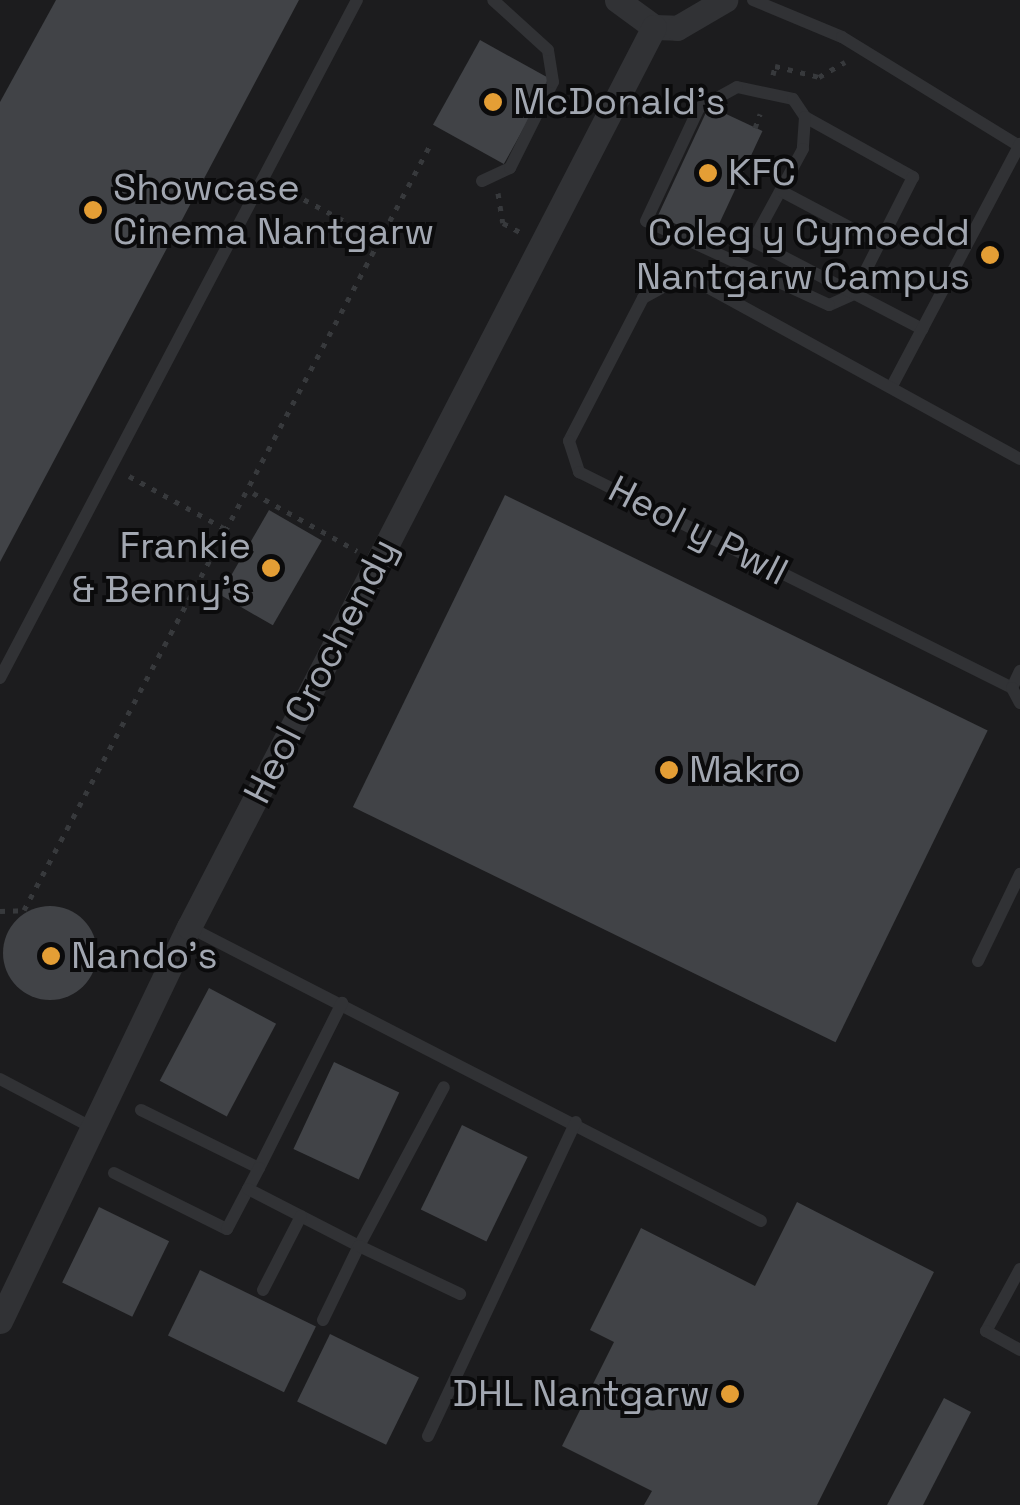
<!DOCTYPE html>
<html>
<head>
<meta charset="utf-8">
<style>
	body { margin:0 }
	#map { position:relative; width:1020px; height:1505px; overflow:hidden; background:#101011; font-family:"Space Grotesk",sans-serif }
	div>[style] { position:absolute }
	.built>* { inset:0; background:#1c1c1e; transform-origin:0 0 }
	.building>* { inset:0; background:#414347; transform-origin:0 0 }
	.round { border-radius:50% }
	.path>* { height:5px; margin-top:-2.5px; transform-origin:0; background:repeating-linear-gradient(90deg,#37393c 0 5px,transparent 0 13px) }
	.service>* { height:12px; margin:-6px; padding:0 6px; transform-origin:6px; border-radius:6px; background:#313235 }
	.minor>* { height:25px; margin:-12.5px; padding:0 12.5px; transform-origin:12.5px; border-radius:12.5px; background:#313235 }
	.dots>* { width:28px; height:28px; translate:-50% -50%; box-sizing:border-box; border:5px solid #0b0b0c; border-radius:50% }
	span { translate:-50% -50%; white-space:nowrap; text-align:center; line-height:1.15; -webkit-text-stroke:8px #0b0b0c; paint-order:stroke }
	.poi-label { font-size:38px; color:#a2a7b1 }
	.left { translate:0 -50%; text-align:left }
	.right { translate:-100% -50%; text-align:right }
	.street-label { font-size:38px; color:#a2a7b1 }
</style>
</head>
<body>
<div id="map">
	<div class="built">
		<div style="left:0;top:0;width:1020px;height:1505px"></div>
	</div>
	<div class="building">
		<div style="clip-path:polygon(56px 0,299px 0,0 562px,0 102px)"></div>
		<div style="left:480px;top:40px;width:81px;height:97px;rotate:29deg"></div>
		<div style="left:709px;top:106px;width:59px;height:121px;rotate:25deg"></div>
		<div style="left:505px;top:495px;width:537px;height:347px;rotate:26deg"></div>
		<div style="left:269px;top:510px;width:61px;height:98px;rotate:30deg"></div>
		<div class="round" style="left:3px;top:906px;width:94px;height:94px"></div>
		<div style="left:209px;top:988px;width:76px;height:105px;rotate:28deg"></div>
		<div style="left:334px;top:1062px;width:72px;height:96px;rotate:25deg"></div>
		<div style="left:462px;top:1125px;width:73px;height:94px;rotate:26deg"></div>
		<div style="clip-path:polygon(797px 1202px,934px 1272px,817px 1505px,644px 1505px,652px 1491px,562px 1446px,614px 1342px,590px 1330px,641px 1228px,755px 1286px)"></div>
		<div style="left:99px;top:1207px;width:78px;height:84px;rotate:26deg"></div>
		<div style="left:200px;top:1270px;width:129px;height:73px;rotate:26deg"></div>
		<div style="left:330px;top:1334px;width:99px;height:75px;rotate:26deg"></div>
		<div style="clip-path:polygon(944px 1398px,971px 1412px,923px 1505px,887px 1505px)"></div>
	</div>
	<div class="path">
		<div style="left:773px;top:75px;width:9px;rotate:-77deg"></div>
		<div style="left:775px;top:66px;width:45px;rotate:14deg"></div>
		<div style="left:819px;top:77px;width:30px;rotate:-30deg"></div>
		<div style="left:755px;top:128px;width:15px;rotate:-70deg"></div>
		<div style="left:281px;top:187px;width:112px;rotate:28.2deg"></div>
		<div style="left:498px;top:193px;width:30px;rotate:81deg"></div>
		<div style="left:503px;top:223px;width:19px;rotate:28deg"></div>
		<div style="left:129px;top:476px;width:116px;rotate:28.8deg"></div>
		<div style="left:253px;top:493px;width:119px;rotate:29.1deg"></div>
		<div style="left:0;top:911px;width:24px;rotate:-2deg"></div>
		<div style="left:24px;top:910px;width:866px;rotate:-62.04deg"></div>
	</div>
	<div class="service">
		<div style="left:753px;top:0;width:96px;rotate:22.6deg"></div>
		<div style="left:842px;top:37px;width:208px;rotate:31.6deg"></div>
		<div style="left:737px;top:87px;width:57px;rotate:12.1deg"></div>
		<div style="left:793px;top:99px;width:22px;rotate:56deg"></div>
		<div style="left:805px;top:117px;width:124px;rotate:29.1deg"></div>
		<div style="left:913px;top:177px;width:131px;rotate:116.8deg"></div>
		<div style="left:854px;top:294px;width:27px;rotate:156deg"></div>
		<div style="left:829px;top:305px;width:201px;rotate:-155.3deg"></div>
		<div style="left:646px;top:221px;width:125px;rotate:-64.9deg"></div>
		<div style="left:699px;top:108px;width:43px;rotate:-28.9deg"></div>
		<div style="left:805px;top:117px;width:32px;rotate:94deg"></div>
		<div style="left:803px;top:149px;width:105px;rotate:118.5deg"></div>
		<div style="left:753px;top:241px;width:191px;rotate:27.5deg"></div>
		<div style="left:482px;top:181px;width:31px;rotate:-25deg"></div>
		<div style="left:510px;top:168px;width:96px;rotate:-63.4deg"></div>
		<div style="left:553px;top:82px;width:32px;rotate:-99deg"></div>
		<div style="left:548px;top:50px;width:74px;rotate:-137.7deg"></div>
		<div style="left:781px;top:191px;width:113px;rotate:27.9deg"></div>
		<div style="left:892px;top:386px;width:274px;rotate:-62.1deg"></div>
		<div style="left:1020px;top:459px;width:382px;rotate:-151.2deg"></div>
		<div style="left:685px;top:275px;width:48px;rotate:151.3deg"></div>
		<div style="left:643px;top:298px;width:161px;rotate:117.4deg"></div>
		<div style="left:569px;top:441px;width:33px;rotate:72deg"></div>
		<div style="left:579px;top:472px;width:484px;rotate:26.5deg"></div>
		<div style="left:1012px;top:688px;width:19px;rotate:-65deg"></div>
		<div style="left:0;top:678px;width:766px;rotate:-62.23deg"></div>
		<div style="left:1012px;top:688px;width:17px;rotate:62deg"></div>
		<div style="left:189px;top:927px;width:643px;rotate:27.2deg"></div>
		<div style="left:978px;top:961px;width:97px;rotate:-64.2deg"></div>
		<div style="left:0;top:1079px;width:105px;rotate:27.8deg"></div>
		<div style="left:141px;top:1110px;width:131px;rotate:26.2deg"></div>
		<div style="left:259px;top:1168px;width:185px;rotate:-63.3deg"></div>
		<div style="left:114px;top:1173px;width:126px;rotate:26.4deg"></div>
		<div style="left:227px;top:1229px;width:69px;rotate:-62.3deg"></div>
		<div style="left:248px;top:1189px;width:125px;rotate:27.2deg"></div>
		<div style="left:359px;top:1246px;width:180px;rotate:-61.9deg"></div>
		<div style="left:1020px;top:1269px;width:71px;rotate:118.7deg"></div>
		<div style="left:986px;top:1331px;width:39px;rotate:29deg"></div>
		<div style="left:263px;top:1290px;width:83px;rotate:-62.8deg"></div>
		<div style="left:323px;top:1320px;width:82px;rotate:-64.1deg"></div>
		<div style="left:359px;top:1246px;width:112px;rotate:25.4deg"></div>
		<div style="left:428px;top:1436px;width:347px;rotate:-64.8deg"></div>
	</div>
	<div class="minor">
		<div style="left:617px;top:0;width:46px;rotate:36.1deg"></div>
		<div style="left:654px;top:27px;width:23px;rotate:2deg"></div>
		<div style="left:677px;top:28px;width:56px;rotate:-30.3deg"></div>
		<div style="left:0;top:1321px;width:437px;rotate:-64.4deg"></div>
		<div style="left:189px;top:927px;width:1013px;rotate:-62.68deg"></div>
	</div>
	<div class="dots">
		<div style="left:493px;top:102px;background:#e49e35"></div>
		<div style="left:708px;top:173px;background:#e49e35"></div>
		<div style="left:93px;top:210px;background:#e49e35"></div>
		<div style="left:990px;top:255px;background:#e49e35"></div>
		<div style="left:271px;top:568px;background:#e49e35"></div>
		<div style="left:669px;top:770px;background:#e49e35"></div>
		<div style="left:51px;top:956px;background:#e49e35"></div>
		<div style="left:730px;top:1394px;background:#e49e35"></div>
	</div>
	<div class="poi-label">
		<span class="left" style="left:513px;top:102px">McDonald's</span>
		<span class="left" style="left:728px;top:173px">KFC</span>
		<span class="left" style="left:113px;top:210px">Showcase<br>Cinema Nantgarw</span>
		<span class="right" style="left:970px;top:255px">Coleg y Cymoedd<br>Nantgarw Campus</span>
		<span class="right" style="left:251px;top:568px">Frankie<br>&amp; Benny's</span>
		<span class="left" style="left:689px;top:770px">Makro</span>
		<span class="left" style="left:71px;top:956px">Nando's</span>
		<span class="right" style="left:710px;top:1394px">DHL Nantgarw</span>
	</div>
	<div class="street-label">
		<span style="left:698px;top:531px;rotate:27deg">Heol y Pwll</span>
		<span style="left:321px;top:671px;rotate:-63deg">Heol Crochendy</span>
	</div>
</div>
</body>
</html>
